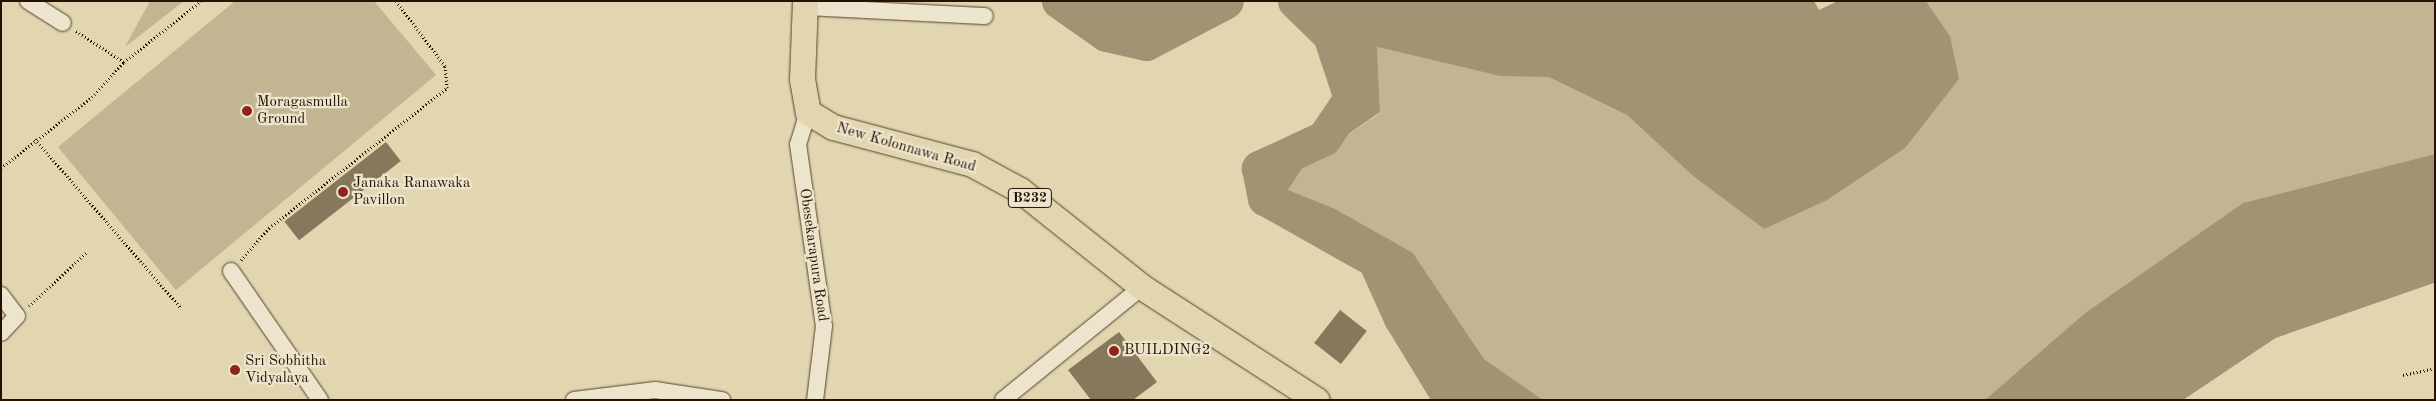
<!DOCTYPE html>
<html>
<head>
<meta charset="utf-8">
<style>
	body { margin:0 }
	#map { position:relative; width:2436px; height:401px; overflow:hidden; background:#e1d6b0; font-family:"Old Standard TT",serif }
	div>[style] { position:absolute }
	.green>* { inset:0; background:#c1b592 }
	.water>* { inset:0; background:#a19374 }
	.canal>* { height:20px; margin:-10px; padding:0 10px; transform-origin:10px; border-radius:10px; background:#a19374 }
	.river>* { height:35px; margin:-17.5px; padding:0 17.5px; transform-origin:17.5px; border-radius:17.5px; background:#a19374 }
	.building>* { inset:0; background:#87775c; transform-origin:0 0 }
	.path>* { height:3px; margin-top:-1.5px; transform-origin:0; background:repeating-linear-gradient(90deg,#251100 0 1px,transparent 0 3.5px) }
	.roads { filter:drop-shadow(0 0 1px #54422c) drop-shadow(0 0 1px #54422c) }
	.minor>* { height:16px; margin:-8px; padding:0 8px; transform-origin:8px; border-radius:8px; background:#ece4cc }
	.primary>* { height:25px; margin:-12.5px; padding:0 12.5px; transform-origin:12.5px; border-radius:12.5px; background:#e1d6b0 }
	.dots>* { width:14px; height:14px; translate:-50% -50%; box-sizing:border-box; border:2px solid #ece4cc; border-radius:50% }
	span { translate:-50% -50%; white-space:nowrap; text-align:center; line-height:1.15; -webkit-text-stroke:4.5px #ece4cc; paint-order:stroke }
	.shield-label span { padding:1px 4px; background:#ece4cc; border:1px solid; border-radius:4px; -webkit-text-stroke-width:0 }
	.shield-label { font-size:14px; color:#251100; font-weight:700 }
	.poi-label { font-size:15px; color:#251100 }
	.left { translate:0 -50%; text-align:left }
	.street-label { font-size:15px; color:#251100 }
	.frame { position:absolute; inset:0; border:2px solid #251100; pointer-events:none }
</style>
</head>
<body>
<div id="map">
	<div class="green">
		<div style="clip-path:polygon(150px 1px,184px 1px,125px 47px)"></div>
		<div style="clip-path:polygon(235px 1px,374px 1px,436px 75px,176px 290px,58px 147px)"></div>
		<div style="clip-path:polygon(1926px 1px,2435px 1px,2435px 154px,2243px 203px,2085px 313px,1985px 400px,1543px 400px,1484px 359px,1413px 253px,1288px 190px,1305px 164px,1380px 113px,1377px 47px,1500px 76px,1548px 76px,1627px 115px,1693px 176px,1764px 229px,1950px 36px)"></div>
	</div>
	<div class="water">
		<div style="clip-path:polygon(1059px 1px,1226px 1px,1146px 43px,1106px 34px)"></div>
		<div style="clip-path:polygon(1295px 1px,1814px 1px,1819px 10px,1838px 1px,1926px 1px,1950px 36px,1959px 79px,1905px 148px,1827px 200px,1764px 229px,1693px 176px,1627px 115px,1549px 77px,1500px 76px,1377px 47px,1380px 112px,1305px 164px,1288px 190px,1335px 209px,1413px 253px,1484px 359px,1543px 400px,1451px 400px,1401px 318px,1375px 260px,1265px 198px,1259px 168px,1324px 138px,1351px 98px,1330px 35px)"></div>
		<div style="clip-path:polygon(2435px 154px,2435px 272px,2271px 329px,2165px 400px,1985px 400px,2085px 313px,2243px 203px)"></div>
	</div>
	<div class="canal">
		<div style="left:2165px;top:400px;width:128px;rotate:-33.8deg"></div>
		<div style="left:2271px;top:329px;width:174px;rotate:-19.2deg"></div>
	</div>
	<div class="river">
		<div style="left:1059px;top:1px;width:57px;rotate:35.1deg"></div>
		<div style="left:1106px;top:34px;width:41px;rotate:12.7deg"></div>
		<div style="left:1146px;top:43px;width:90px;rotate:-27.7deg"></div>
		<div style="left:1295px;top:1px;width:49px;rotate:44.2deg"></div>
		<div style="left:1330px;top:35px;width:66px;rotate:71.6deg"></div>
		<div style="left:1351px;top:98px;width:48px;rotate:124deg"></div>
		<div style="left:1324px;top:138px;width:72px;rotate:155.2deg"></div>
		<div style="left:1259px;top:168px;width:31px;rotate:79deg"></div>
		<div style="left:1265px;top:198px;width:126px;rotate:29.4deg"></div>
		<div style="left:1375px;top:260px;width:64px;rotate:65.9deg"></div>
		<div style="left:1401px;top:318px;width:96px;rotate:58.6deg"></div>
	</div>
	<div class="building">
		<div style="left:386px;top:142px;width:24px;height:129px;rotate:52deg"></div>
		<div style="left:1340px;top:310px;width:34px;height:42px;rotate:38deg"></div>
		<div style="clip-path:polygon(1119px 332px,1157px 382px,1133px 400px,1091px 400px,1068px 370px)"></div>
	</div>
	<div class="path">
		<div style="left:76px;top:31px;width:57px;rotate:32.9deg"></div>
		<div style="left:35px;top:139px;width:223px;rotate:49.2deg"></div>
		<div style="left:1px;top:168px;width:115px;rotate:-38deg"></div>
		<div style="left:92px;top:97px;width:47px;rotate:-47.6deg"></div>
		<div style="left:124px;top:62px;width:98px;rotate:-38.4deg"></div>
		<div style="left:241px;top:260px;width:43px;rotate:-48.8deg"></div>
		<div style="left:269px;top:228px;width:226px;rotate:-38.2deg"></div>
		<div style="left:447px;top:88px;width:22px;rotate:-95deg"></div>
		<div style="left:445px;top:66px;width:81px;rotate:-127deg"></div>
		<div style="left:29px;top:306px;width:79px;rotate:-43deg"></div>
		<div style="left:2403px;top:375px;width:33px;rotate:-12deg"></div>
	</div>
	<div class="roads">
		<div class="minor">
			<div style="left:28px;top:1px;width:41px;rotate:32.2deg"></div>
			<div style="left:805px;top:7px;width:180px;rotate:2.9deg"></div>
			<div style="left:808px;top:112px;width:34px;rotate:107deg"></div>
			<div style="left:798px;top:144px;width:184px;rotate:81.9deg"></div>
			<div style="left:824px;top:326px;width:75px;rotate:96.9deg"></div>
			<div style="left:231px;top:271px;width:157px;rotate:55.4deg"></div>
			<div style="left:1px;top:295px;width:26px;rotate:53deg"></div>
			<div style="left:17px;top:316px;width:23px;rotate:133deg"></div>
			<div style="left:574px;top:400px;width:82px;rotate:-7deg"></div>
			<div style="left:655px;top:390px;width:68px;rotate:8.5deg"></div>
			<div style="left:1003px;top:400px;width:179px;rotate:-39.1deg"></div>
		</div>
		<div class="primary">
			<div style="left:805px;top:1px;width:78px;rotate:92.2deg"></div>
			<div style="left:802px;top:79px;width:34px;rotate:80deg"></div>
			<div style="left:808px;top:112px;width:29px;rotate:31deg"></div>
			<div style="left:833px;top:127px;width:144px;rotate:14.9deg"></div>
			<div style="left:972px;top:164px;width:55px;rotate:28.4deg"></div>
			<div style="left:1020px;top:190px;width:156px;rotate:38.5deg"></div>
			<div style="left:1142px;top:287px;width:208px;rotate:32.9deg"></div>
		</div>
	</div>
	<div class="dots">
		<div style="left:247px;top:111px;background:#8f2418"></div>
		<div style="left:343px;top:192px;background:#8f2418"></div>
		<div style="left:1114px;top:351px;background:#8f2418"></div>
		<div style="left:235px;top:370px;background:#8f2418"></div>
	</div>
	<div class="shield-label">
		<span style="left:1030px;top:198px">B232</span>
	</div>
	<div class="poi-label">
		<span class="left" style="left:257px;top:111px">Moragasmulla<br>Ground</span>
		<span class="left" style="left:353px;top:192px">Janaka Ranawaka<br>Pavillon</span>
		<span class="left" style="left:1124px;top:351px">BUILDING2</span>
		<span class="left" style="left:245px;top:370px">Sri Sobhitha<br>Vidyalaya</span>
	</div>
	<div class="street-label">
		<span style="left:906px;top:148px;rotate:16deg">New Kolonnawa Road</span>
		<span style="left:813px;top:255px;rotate:82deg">Obesekarapura Road</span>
	</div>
	<div class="frame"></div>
</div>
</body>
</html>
